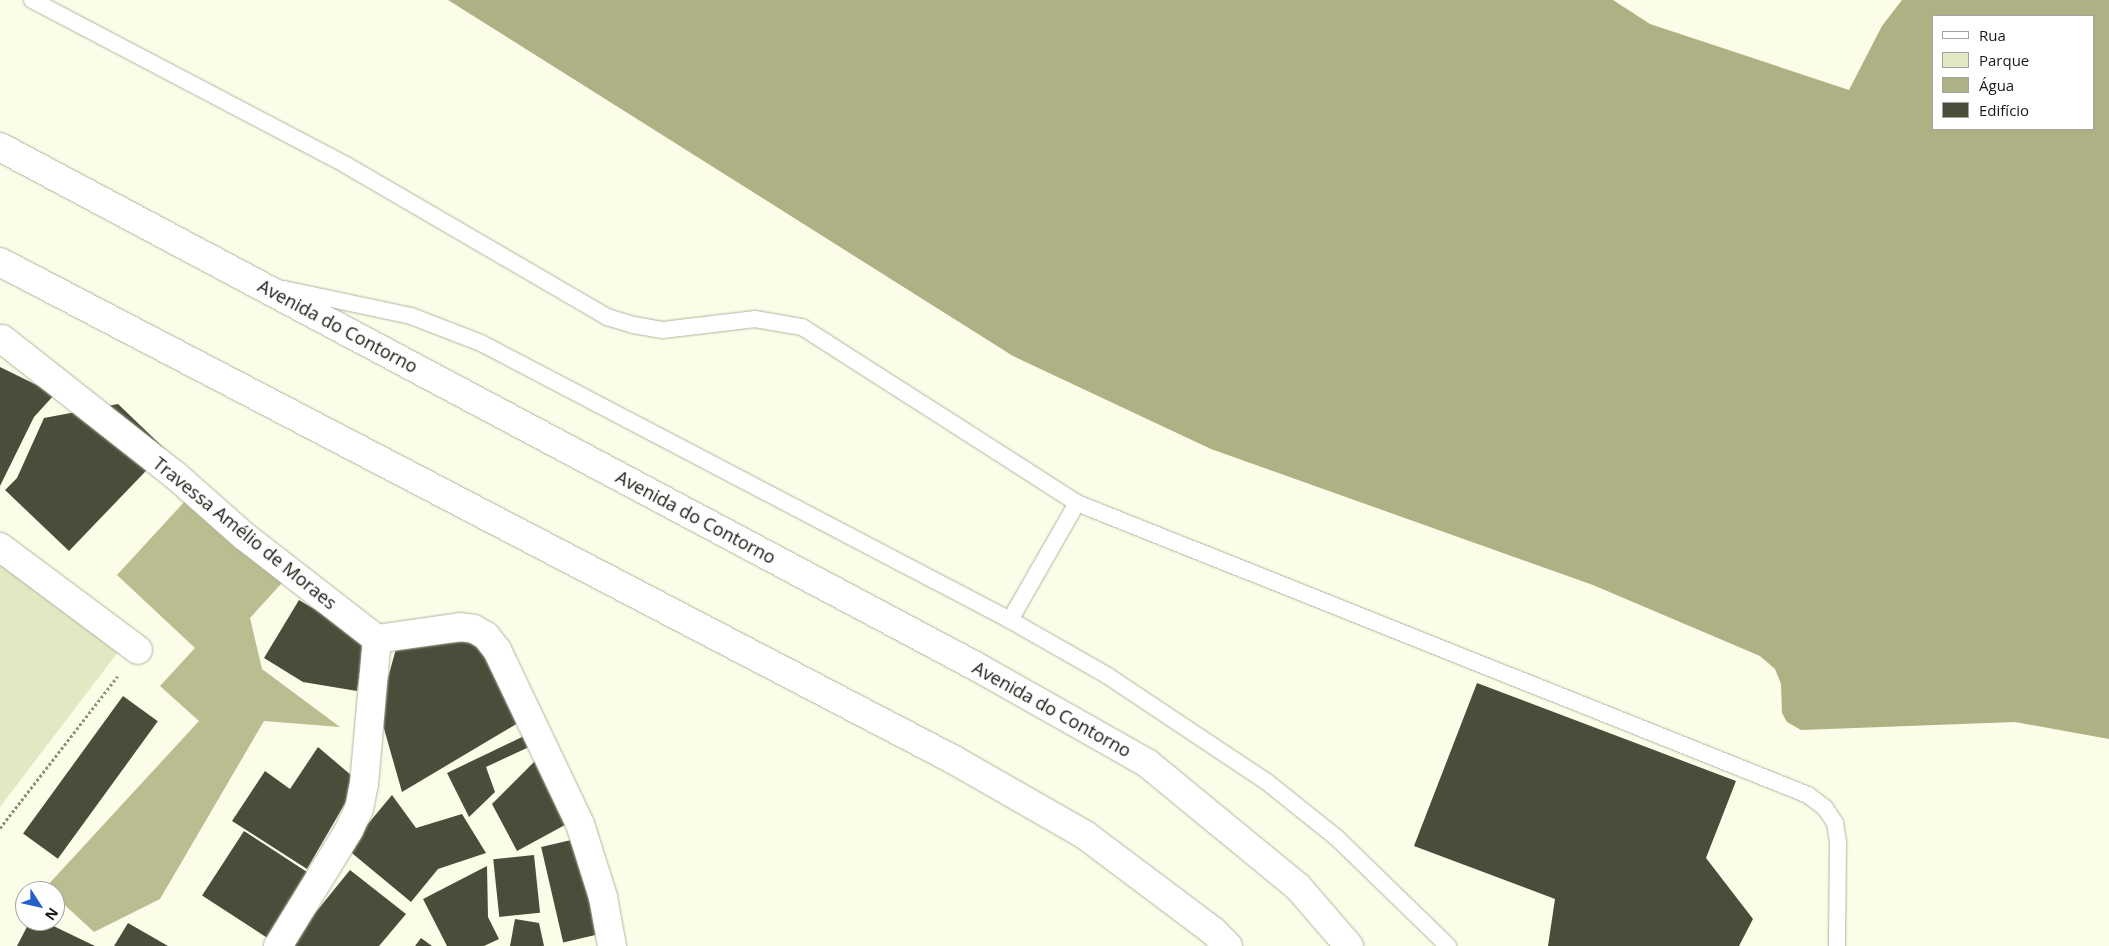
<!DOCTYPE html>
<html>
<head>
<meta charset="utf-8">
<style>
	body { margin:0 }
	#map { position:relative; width:2109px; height:946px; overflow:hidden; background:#fbfde8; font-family:"Open Sans",sans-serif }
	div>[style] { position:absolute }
	.green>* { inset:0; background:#e4e8c2 }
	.forest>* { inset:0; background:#babd8f }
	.water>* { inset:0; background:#adb183 }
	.building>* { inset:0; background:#4b4d3b; transform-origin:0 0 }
	.path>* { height:3px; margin-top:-1.5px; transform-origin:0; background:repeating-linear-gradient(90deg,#909183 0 2.5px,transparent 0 5px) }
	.roads { filter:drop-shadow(0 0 1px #b2b4a0) drop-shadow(0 0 1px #b2b4a0) }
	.lane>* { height:16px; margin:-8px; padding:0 8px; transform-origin:8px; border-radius:8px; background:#fff }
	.street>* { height:28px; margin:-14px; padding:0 14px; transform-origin:14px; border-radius:14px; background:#fff }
	.highway>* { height:28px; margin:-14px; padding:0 14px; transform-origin:14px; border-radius:14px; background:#fff }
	span { translate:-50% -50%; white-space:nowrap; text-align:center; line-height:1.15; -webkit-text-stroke:5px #fff; paint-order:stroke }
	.street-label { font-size:18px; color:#191a12 }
	.legend { position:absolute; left:1932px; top:15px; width:162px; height:115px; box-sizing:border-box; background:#fff; border:1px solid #a3a3a0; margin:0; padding:6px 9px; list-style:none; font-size:15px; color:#191a12 }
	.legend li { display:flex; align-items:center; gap:10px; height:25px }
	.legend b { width:25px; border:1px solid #a3a3a0 }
	.north { position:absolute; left:15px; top:881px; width:50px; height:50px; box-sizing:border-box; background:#fff; border:1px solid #a3a3a0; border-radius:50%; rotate:125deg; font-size:14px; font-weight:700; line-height:20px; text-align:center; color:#191a12 }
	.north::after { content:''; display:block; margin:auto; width:18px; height:22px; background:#255ecb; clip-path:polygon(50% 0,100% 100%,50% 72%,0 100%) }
</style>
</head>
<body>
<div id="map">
	<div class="green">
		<div style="clip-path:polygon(0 559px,118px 652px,0 807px)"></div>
	</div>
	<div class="forest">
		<div style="clip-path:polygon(198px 487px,291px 573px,250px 618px,262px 669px,340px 727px,264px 721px,160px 899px,94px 932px,55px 896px,55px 891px,50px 891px,46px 887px,199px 721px,160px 686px,195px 648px,117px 575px)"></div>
	</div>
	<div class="water">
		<div style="clip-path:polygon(evenodd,448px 0,1613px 0,1650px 24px,1849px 90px,1882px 26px,1902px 0,2109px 0,2109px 739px,2015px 722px,1801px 730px,1787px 722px,1782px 713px,1781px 684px,1775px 669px,1760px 656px,1593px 585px,1211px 449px,1013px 356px,448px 0,1933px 16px,2093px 16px,2093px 129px,1933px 129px,1933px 16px)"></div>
	</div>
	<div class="building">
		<div style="clip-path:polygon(0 367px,55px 394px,34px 417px,0 486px)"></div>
		<div style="clip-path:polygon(118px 404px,166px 450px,69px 551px,5px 490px,17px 478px,44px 418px)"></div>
		<div style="clip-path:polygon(299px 600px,365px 639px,357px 691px,303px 682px,264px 658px)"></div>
		<div style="clip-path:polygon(483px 641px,528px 717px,402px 792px,379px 711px,397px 645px)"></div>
		<div style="clip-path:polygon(1477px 683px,1736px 781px,1706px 858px,1753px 919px,1739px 946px,1548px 946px,1555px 899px,1414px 846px)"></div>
		<div style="left:123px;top:696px;width:43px;height:170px;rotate:36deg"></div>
		<div style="clip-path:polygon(524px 736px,529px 747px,486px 767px,495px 792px,469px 817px,447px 773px)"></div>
		<div style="clip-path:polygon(318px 747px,358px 781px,307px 869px,232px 821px,265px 771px,290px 789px)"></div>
		<div style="clip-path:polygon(542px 754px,576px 819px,517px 851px,492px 804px)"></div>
		<div style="clip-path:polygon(392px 795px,416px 828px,462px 814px,486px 853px,438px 869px,411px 902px,347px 849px)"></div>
		<div style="left:244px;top:831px;width:82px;height:77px;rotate:33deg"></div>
		<div style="left:584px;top:837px;width:98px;height:44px;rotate:77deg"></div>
		<div style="left:534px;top:855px;width:58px;height:41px;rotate:84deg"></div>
		<div style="clip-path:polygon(487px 866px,488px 917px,499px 939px,484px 946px,447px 946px,423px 899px)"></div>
		<div style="clip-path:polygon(350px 870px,406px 914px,379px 946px,292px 946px,290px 944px)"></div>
		<div style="clip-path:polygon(515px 919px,539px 923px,544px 946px,510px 946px)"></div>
		<div style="clip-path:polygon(30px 921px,43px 921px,95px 946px,17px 946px)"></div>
		<div style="clip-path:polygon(128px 923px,168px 946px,114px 946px)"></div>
		<div style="clip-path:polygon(421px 938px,432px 946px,415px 946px)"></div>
	</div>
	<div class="path">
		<div style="left:0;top:828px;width:192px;rotate:-52.2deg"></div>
	</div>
	<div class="roads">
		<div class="lane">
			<div style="left:32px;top:0;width:355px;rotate:27.7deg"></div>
			<div style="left:346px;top:165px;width:302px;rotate:30.2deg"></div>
			<div style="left:607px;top:317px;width:28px;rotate:17deg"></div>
			<div style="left:634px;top:325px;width:29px;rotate:10deg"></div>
			<div style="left:663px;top:330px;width:93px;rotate:-6.8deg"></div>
			<div style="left:755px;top:319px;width:48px;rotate:9.7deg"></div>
			<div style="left:802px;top:327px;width:326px;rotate:32.6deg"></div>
			<div style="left:1077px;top:503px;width:787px;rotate:21.77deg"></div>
			<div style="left:1808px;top:795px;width:21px;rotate:37deg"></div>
			<div style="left:1825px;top:808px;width:18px;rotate:56deg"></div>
			<div style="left:1835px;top:823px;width:20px;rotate:81deg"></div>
			<div style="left:1838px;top:843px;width:103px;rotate:90.6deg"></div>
			<div style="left:284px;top:289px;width:130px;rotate:12deg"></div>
			<div style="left:411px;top:316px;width:75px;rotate:21.1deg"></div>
			<div style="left:481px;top:343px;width:597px;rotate:27.64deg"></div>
			<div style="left:1010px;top:620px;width:113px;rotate:29.7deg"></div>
			<div style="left:1108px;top:676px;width:191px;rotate:33.7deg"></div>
			<div style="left:1267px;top:782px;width:90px;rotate:38.7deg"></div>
			<div style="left:1337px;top:838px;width:155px;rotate:44.2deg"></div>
			<div style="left:1010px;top:620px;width:135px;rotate:-60.2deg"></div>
		</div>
		<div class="street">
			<div style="left:2px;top:339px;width:220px;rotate:38.2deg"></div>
			<div style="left:175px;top:475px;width:92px;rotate:41.5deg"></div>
			<div style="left:244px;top:536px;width:168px;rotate:37.8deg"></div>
			<div style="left:377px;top:639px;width:84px;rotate:-8.2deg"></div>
			<div style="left:460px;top:627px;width:14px;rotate:8deg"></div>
			<div style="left:474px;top:629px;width:14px;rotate:30deg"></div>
			<div style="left:486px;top:636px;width:18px;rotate:52deg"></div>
			<div style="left:497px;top:650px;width:193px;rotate:64.5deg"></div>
			<div style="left:580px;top:824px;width:77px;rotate:72.5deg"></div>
			<div style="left:603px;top:897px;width:50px;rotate:79.6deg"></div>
			<div style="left:0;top:547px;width:172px;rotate:36.7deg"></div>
			<div style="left:278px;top:946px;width:136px;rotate:-58.5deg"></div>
			<div style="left:349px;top:830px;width:23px;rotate:-65deg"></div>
			<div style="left:359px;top:809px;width:25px;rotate:-79deg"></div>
			<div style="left:364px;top:784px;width:146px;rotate:-84.9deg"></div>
		</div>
		<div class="highway">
			<div style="left:0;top:147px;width:1109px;rotate:28.02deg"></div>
			<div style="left:979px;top:668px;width:193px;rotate:29.5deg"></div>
			<div style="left:1147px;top:763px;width:195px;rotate:39.4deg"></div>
			<div style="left:1298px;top:887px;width:78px;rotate:49.2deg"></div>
			<div style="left:0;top:262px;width:1078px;rotate:27.56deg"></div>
			<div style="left:956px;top:761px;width:149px;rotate:29.8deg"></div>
			<div style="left:1085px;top:835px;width:160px;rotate:36.9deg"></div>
			<div style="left:1213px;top:931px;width:21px;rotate:45deg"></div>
		</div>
	</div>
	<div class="street-label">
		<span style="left:338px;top:326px;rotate:28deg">Avenida do Contorno</span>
		<span style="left:696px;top:517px;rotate:28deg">Avenida do Contorno</span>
		<span style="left:245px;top:533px;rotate:39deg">Travessa Amélio de Moraes</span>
		<span style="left:1052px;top:709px;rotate:29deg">Avenida do Contorno</span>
	</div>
	<ul class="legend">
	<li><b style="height:6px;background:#fff"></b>Rua</li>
	<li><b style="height:14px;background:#e4e8c2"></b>Parque</li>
	<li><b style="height:14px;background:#adb183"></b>Água</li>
	<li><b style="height:14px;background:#4b4d3b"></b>Edifício</li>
	</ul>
	<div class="north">N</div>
</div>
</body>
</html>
